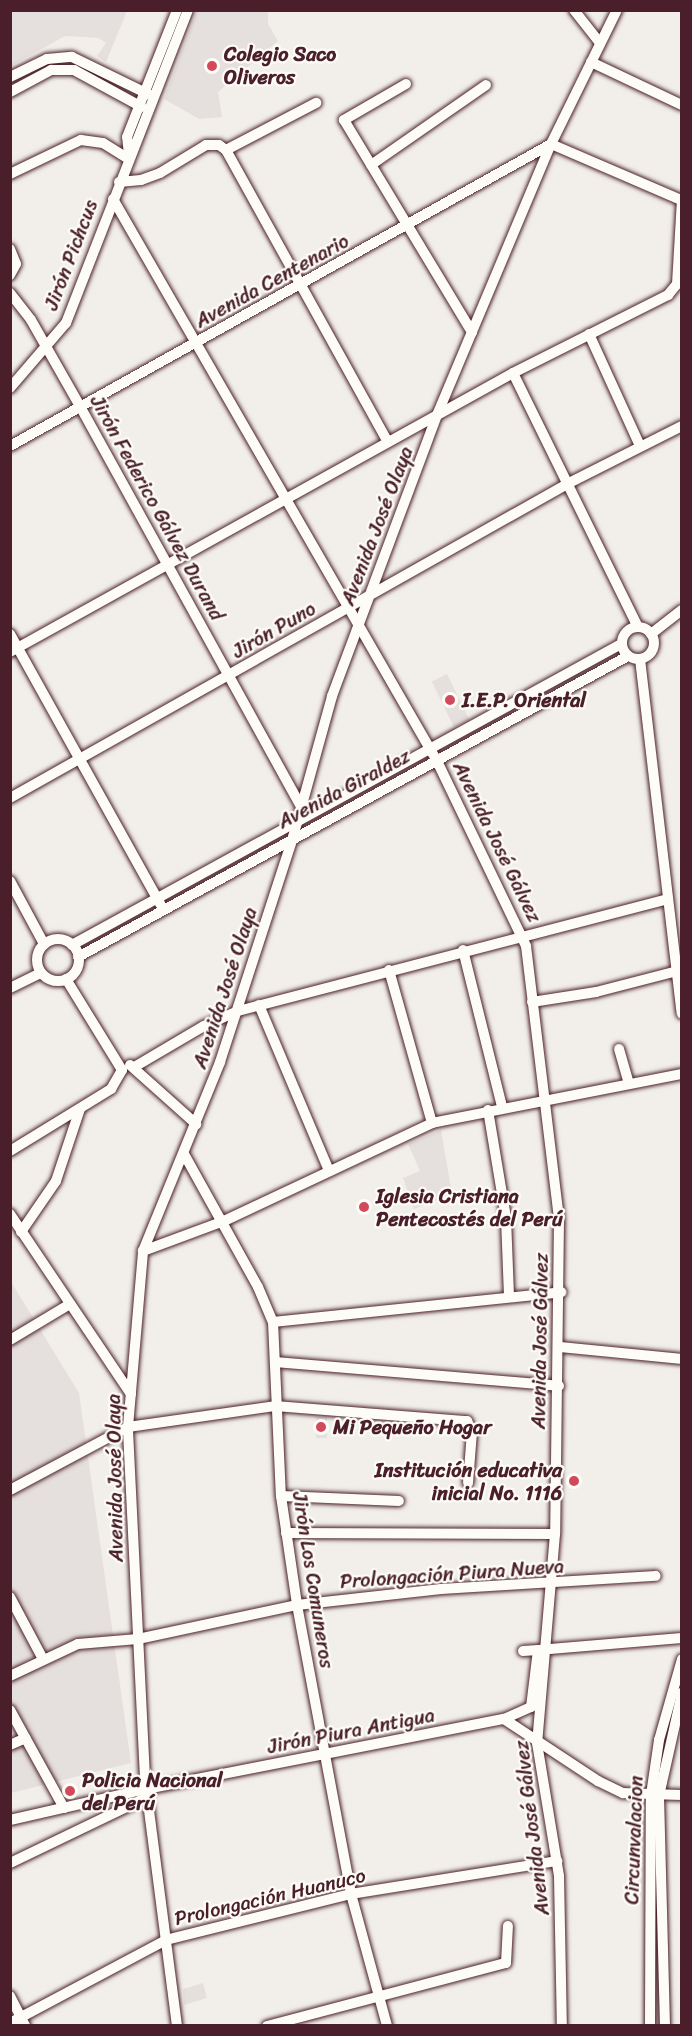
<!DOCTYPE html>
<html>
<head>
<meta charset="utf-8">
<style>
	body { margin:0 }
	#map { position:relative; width:692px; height:2036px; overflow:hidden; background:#f2efeb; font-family:Sriracha,sans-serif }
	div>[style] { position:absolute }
	.built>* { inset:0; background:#e5dfdd; transform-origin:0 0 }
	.roads { filter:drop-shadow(0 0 2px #4a1f2b) drop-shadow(0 0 2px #4a1f2b) }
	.minor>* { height:10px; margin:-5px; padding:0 5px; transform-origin:5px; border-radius:5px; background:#fdfcf7 }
	.minor>.ring { margin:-5px; padding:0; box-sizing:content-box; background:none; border:10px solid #fdfcf7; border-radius:50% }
	.dots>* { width:16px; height:16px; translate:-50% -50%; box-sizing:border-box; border:3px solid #fdfcf7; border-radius:50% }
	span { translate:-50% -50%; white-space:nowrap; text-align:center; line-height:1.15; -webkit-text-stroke:4.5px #fdfcf7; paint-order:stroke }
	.poi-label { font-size:20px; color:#4a1f2b; font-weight:700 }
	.left { translate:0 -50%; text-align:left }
	.right { translate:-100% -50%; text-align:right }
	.street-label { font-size:20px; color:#4a1f2b }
	.frame { position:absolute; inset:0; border:12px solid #4a1f2b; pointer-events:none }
</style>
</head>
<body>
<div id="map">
	<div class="built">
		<div style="clip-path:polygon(11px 10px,127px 10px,127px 11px,106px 62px,97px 56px,106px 43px,99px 38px,65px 36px,11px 66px)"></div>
		<div style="clip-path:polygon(197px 10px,268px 11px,268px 24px,278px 41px,218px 92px,222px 117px,199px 119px,164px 99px)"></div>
		<div style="left:447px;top:674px;width:51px;height:17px;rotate:64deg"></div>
		<div style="clip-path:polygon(441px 1130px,452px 1194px,414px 1209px,403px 1178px,420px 1171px,408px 1144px)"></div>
		<div style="clip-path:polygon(10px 1280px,79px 1393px,131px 1763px,11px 1793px)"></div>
		<div style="left:316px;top:1417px;width:11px;height:21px"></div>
		<div style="clip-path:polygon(203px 1983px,207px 1998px,184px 2005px,183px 1989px)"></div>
	</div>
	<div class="roads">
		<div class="minor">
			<div style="left:574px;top:10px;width:42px;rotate:51.8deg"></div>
			<div style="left:591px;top:62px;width:101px;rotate:25.3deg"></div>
			<div style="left:10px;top:77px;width:41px;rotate:-25.9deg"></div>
			<div style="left:47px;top:59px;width:25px;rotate:-5deg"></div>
			<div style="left:72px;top:57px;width:89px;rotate:26deg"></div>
			<div style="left:406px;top:84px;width:72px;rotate:149.9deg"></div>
			<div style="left:344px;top:120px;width:248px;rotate:58.9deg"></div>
			<div style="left:10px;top:92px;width:47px;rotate:-28.2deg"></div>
			<div style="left:51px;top:70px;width:23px"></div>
			<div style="left:74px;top:70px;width:77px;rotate:28.6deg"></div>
			<div style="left:226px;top:150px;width:102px;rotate:-27.6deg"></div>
			<div style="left:129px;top:155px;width:18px;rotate:-96deg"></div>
			<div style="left:127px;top:137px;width:136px;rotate:-68.5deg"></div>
			<div style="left:371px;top:165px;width:140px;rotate:-34.8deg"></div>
			<div style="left:10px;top:174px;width:79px;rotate:-25.6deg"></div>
			<div style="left:81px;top:140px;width:22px;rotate:8deg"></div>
			<div style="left:103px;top:143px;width:28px;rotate:32deg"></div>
			<div style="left:119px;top:182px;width:22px;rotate:-5deg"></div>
			<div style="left:141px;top:180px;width:20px;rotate:-20deg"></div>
			<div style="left:160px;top:173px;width:54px;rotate:-31.3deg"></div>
			<div style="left:206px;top:145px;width:13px"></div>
			<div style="left:219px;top:145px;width:9px;rotate:36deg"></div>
			<div style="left:226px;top:150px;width:334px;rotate:61deg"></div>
			<div style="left:113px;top:199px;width:649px;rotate:60.04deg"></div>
			<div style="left:437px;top:761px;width:205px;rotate:64.3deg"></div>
			<div style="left:526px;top:946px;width:275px;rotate:83.1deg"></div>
			<div style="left:559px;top:1219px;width:315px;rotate:90.7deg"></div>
			<div style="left:555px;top:1534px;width:210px;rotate:94.9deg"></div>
			<div style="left:537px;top:1743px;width:135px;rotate:80.6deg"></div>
			<div style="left:559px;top:1876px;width:150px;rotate:88.9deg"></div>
			<div style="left:10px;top:249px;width:16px;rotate:68deg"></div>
			<div style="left:16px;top:264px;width:13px;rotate:119deg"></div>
			<div style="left:10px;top:293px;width:34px;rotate:52deg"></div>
			<div style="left:31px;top:320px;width:101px;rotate:60.4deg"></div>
			<div style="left:81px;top:408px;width:455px;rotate:61.1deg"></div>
			<div style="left:589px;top:334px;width:123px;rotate:65.5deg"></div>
			<div style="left:513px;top:373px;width:283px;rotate:63.8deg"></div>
			<div style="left:10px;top:388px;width:86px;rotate:-49.3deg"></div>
			<div style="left:66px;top:323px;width:336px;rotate:-68.7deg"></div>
			<div style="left:10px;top:446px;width:620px;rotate:-29.17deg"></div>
			<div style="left:551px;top:144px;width:142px;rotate:23.3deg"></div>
			<div class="ring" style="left:622px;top:627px;width:22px;height:22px"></div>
			<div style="left:10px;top:634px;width:309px;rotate:60.9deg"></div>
			<div style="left:651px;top:634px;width:39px;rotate:-38deg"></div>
			<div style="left:10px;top:652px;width:575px;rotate:-29.02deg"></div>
			<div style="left:513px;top:373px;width:174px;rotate:-26.7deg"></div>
			<div style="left:668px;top:295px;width:14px;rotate:-51deg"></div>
			<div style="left:677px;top:284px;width:85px;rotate:-86.6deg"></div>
			<div style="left:640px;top:659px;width:357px;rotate:83.3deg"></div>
			<div style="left:10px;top:798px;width:642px;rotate:-29.4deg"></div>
			<div style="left:569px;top:483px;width:127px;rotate:-26.8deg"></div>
			<div style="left:10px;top:881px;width:72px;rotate:61.6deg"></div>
			<div class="ring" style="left:37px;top:939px;width:32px;height:32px"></div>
			<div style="left:72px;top:945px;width:626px;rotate:-28.73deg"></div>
			<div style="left:463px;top:950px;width:162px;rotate:76deg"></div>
			<div style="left:78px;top:957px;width:627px;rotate:-28.69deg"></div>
			<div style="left:389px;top:970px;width:159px;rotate:74.3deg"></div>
			<div style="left:66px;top:979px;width:107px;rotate:58.4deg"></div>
			<div style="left:10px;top:988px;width:34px;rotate:-26deg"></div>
			<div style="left:532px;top:1002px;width:65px;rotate:-8.9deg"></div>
			<div style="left:596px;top:992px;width:84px;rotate:-14.5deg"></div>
			<div style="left:259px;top:1005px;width:180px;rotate:67.1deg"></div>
			<div style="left:619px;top:1049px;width:36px;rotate:74deg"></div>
			<div style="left:130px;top:1065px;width:89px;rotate:41.8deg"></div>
			<div style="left:136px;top:1066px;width:79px;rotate:-30.5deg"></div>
			<div style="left:204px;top:1026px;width:37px;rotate:-24deg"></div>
			<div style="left:238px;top:1011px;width:443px;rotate:-14.6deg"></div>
			<div style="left:488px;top:1110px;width:109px;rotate:80.5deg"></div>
			<div style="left:506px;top:1218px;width:79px;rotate:87.8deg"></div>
			<div style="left:10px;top:1151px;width:119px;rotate:-31.5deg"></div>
			<div style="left:111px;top:1089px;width:22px;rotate:-60deg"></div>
			<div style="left:184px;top:1154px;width:152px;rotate:60.9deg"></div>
			<div style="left:258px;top:1287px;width:38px;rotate:67deg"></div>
			<div style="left:273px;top:1322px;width:174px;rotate:87.4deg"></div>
			<div style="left:281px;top:1496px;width:110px;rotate:81.6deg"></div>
			<div style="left:297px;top:1605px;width:294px;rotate:79.4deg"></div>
			<div style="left:351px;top:1894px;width:137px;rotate:74.7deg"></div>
			<div style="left:10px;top:1214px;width:217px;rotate:56.1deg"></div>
			<div style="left:21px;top:1232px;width:62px;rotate:-55.5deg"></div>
			<div style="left:56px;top:1181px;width:76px;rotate:-71.6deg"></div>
			<div style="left:143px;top:1251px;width:86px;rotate:-20.3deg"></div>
			<div style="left:224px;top:1221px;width:230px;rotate:-25.2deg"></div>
			<div style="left:432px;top:1123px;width:255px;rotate:-11.1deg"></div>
			<div style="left:273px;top:1322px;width:290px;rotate:-5.9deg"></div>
			<div style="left:10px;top:1340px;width:70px;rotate:-31deg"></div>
			<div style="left:560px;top:1347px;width:123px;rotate:5.6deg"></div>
			<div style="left:275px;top:1362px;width:285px;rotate:4.8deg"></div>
			<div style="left:10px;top:1490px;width:134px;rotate:-28.1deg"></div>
			<div style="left:128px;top:1427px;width:148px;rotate:-8.1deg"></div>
			<div style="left:275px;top:1406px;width:193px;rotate:4.5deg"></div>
			<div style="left:467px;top:1421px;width:12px;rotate:66deg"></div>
			<div style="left:472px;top:1432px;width:51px;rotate:94.5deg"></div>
			<div style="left:281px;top:1496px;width:118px;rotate:2.4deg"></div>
			<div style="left:286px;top:1533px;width:269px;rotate:0.2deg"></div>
			<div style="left:10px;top:1597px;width:70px;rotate:62deg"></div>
			<div style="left:523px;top:1651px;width:15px;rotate:-4deg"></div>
			<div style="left:10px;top:1676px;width:75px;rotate:-25.2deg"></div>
			<div style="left:78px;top:1644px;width:60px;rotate:-4.8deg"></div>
			<div style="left:138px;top:1639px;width:163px;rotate:-12.1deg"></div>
			<div style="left:297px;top:1605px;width:145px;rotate:-6.3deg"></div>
			<div style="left:441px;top:1589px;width:215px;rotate:-3.5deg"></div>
			<div style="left:10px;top:1710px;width:112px;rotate:61.1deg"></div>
			<div style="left:504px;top:1719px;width:113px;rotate:33.4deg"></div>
			<div style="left:598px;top:1781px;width:28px;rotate:26deg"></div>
			<div style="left:623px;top:1793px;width:59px;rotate:1.9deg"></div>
			<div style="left:10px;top:1745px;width:17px;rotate:-24deg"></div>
			<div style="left:10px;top:1820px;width:139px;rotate:-12.8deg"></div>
			<div style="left:146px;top:1789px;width:365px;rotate:-11.1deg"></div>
			<div style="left:504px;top:1719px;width:30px;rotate:-24deg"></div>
			<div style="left:531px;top:1707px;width:57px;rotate:-83deg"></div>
			<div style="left:538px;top:1650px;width:144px;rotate:-4.8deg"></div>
			<div style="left:10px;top:1863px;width:152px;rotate:-25.7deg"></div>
			<div style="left:10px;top:1996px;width:34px;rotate:63deg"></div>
			<div style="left:10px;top:2023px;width:177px;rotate:-28deg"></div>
			<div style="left:166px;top:1940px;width:191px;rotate:-14deg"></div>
			<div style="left:351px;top:1894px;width:209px;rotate:-9.1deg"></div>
			<div style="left:177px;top:2026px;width:250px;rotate:-97.4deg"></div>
			<div style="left:145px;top:1778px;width:351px;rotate:-92.8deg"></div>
			<div style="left:128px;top:1427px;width:177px;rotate:-85.1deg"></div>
			<div style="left:143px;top:1251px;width:204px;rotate:-67.8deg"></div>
			<div style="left:220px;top:1062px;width:237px;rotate:-72deg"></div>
			<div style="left:293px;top:837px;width:146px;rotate:-74.5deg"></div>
			<div style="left:332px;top:696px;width:300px;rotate:-69.5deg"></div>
			<div style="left:437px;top:415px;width:294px;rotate:-67.2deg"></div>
			<div style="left:551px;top:144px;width:149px;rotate:-63.8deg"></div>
			<div style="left:267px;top:2026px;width:247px;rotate:-14.8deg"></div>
			<div style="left:506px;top:1963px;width:37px;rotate:-87deg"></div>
			<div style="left:650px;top:2026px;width:231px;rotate:-89.8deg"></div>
			<div style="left:651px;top:1795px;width:56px;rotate:-81.7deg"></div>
			<div style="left:659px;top:1740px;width:84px;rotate:-74.1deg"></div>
			<div style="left:665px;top:2026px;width:230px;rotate:-91.5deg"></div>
			<div style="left:659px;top:1796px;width:106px;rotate:-77.4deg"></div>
		</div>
	</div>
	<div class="dots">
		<div style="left:212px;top:66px;background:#d1495b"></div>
		<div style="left:450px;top:700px;background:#d1495b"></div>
		<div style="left:364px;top:1207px;background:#d1495b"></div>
		<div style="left:321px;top:1427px;background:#d1495b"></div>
		<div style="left:574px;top:1481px;background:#d1495b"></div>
		<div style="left:70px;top:1791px;background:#d1495b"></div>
	</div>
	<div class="poi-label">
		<span class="left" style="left:224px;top:66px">Colegio Saco<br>Oliveros</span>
		<span class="left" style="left:462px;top:700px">I.E.P. Oriental</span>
		<span class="left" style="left:376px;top:1208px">Iglesia Cristiana<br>Pentecostés del Perú</span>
		<span class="left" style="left:333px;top:1427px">Mi Pequeño Hogar</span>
		<span class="right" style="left:562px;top:1482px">Institución educativa<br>inicial No. 1116</span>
		<span class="left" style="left:82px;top:1792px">Policia Nacional<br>del Perú</span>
	</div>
	<div class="street-label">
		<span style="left:71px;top:255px;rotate:-69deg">Jirón Pichcus</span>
		<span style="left:272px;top:281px;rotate:-29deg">Avenida Centenario</span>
		<span style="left:157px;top:508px;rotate:61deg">Jirón Federico Gálvez Durand</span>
		<span style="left:377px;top:526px;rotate:-69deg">Avenida José Olaya</span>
		<span style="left:274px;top:630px;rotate:-30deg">Jirón Puno</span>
		<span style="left:344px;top:789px;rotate:-28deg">Avenida Giraldez</span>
		<span style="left:497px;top:842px;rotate:64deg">Avenida José Gálvez</span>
		<span style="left:225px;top:988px;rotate:-72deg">Avenida José Olaya</span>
		<span style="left:540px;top:1341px;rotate:-89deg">Avenida José Gálvez</span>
		<span style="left:115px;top:1478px;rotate:-91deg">Avenida José Olaya</span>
		<span style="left:452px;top:1574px;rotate:-4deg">Prolongación Piura Nueva</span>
		<span style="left:313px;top:1580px;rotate:81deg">Jirón Los Comuneros</span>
		<span style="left:351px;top:1731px;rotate:-11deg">Jirón Piura Antigua</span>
		<span style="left:532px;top:1828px;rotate:-97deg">Avenida José Gálvez</span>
		<span style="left:634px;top:1840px;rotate:-88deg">Circunvalacion</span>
		<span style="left:270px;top:1897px;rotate:-13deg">Prolongación Huanuco</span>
	</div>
	<div class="frame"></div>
</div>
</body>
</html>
